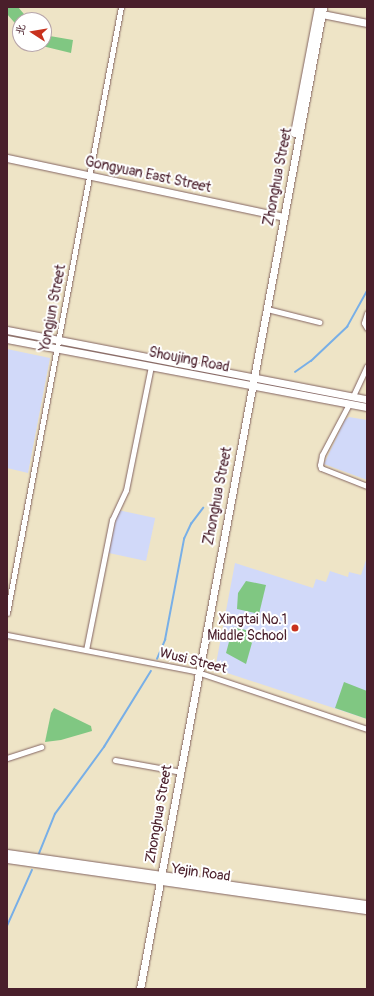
<!DOCTYPE html>
<html>
<head>
<meta charset="utf-8">
<style>
	body { margin:0 }
	#map { position:relative; width:374px; height:996px; overflow:hidden; background:#eee4c6; font-family:Pangolin,"LXGW WenKai TC",sans-serif }
	div>[style] { position:absolute }
	.built>* { inset:0; background:#d1d9f9; transform-origin:0 0 }
	.green>* { inset:0; background:#80c782 }
	.stream>* { height:1.5px; margin:-0.75px; padding:0 0.75px; transform-origin:0.75px; border-radius:0.75px; background:#78afe7 }
	.roads { filter:drop-shadow(0 0 1px #836461) drop-shadow(0 0 1px #836461) }
	.street>* { height:5px; margin:-2.5px; padding:0 2.5px; transform-origin:2.5px; border-radius:2.5px; background:#fff }
	.secondary>* { height:7px; margin:-3.5px; padding:0 3.5px; transform-origin:3.5px; border-radius:3.5px; background:#fff }
	.dots>* { width:11px; height:11px; translate:-50% -50%; box-sizing:border-box; border:2px solid #fff; border-radius:50% }
	span { translate:-50% -50%; white-space:nowrap; text-align:center; line-height:1.15; -webkit-text-stroke:4px #fff; paint-order:stroke }
	.street-label { font-size:14px; color:#4a1f2b }
	.poi-label { font-size:14px; color:#4a1f2b }
	.right { translate:-100% -50%; text-align:right }
	.frame { position:absolute; inset:0; border:8px solid #4a1f2b; pointer-events:none }
	.north { position:absolute; left:12px; top:12px; width:40px; height:40px; box-sizing:border-box; background:#fff; border:1px solid #b7a5aa; border-radius:50%; rotate:282deg; font-size:11px; font-weight:700; line-height:16px; text-align:center; color:#4a1f2b }
	.north::after { content:''; display:block; margin:auto; width:14px; height:18px; background:#c8321e; clip-path:polygon(50% 0,100% 100%,50% 72%,0 100%) }
</style>
</head>
<body>
<div id="map">
	<div class="built">
		<div style="clip-path:polygon(7px 349px,50px 358px,28px 473px,7px 468px)"></div>
		<div style="clip-path:polygon(349px 417px,367px 420px,367px 480px,324px 464px,345px 420px)"></div>
		<div style="left:118px;top:510px;width:38px;height:44px;rotate:12deg"></div>
		<div style="clip-path:polygon(367px 557px,367px 719px,215px 669px,235px 563px,313px 588px,316px 579px,326px 582px,330px 571px,348px 577px,349px 572px,361px 575px)"></div>
	</div>
	<div class="green">
		<div style="clip-path:polygon(7px 7px,18px 7px,29px 20px,20px 20px,20px 29px,7px 14px)"></div>
		<div style="clip-path:polygon(44px 35px,73px 40px,71px 53px,34px 44px,44px 44px)"></div>
		<div style="clip-path:polygon(246px 581px,266px 585px,259px 614px,237px 609px,238px 593px)"></div>
		<div style="clip-path:polygon(233px 627px,255px 632px,246px 664px,226px 653px)"></div>
		<div style="clip-path:polygon(344px 682px,367px 691px,367px 719px,335px 708px)"></div>
		<div style="clip-path:polygon(54px 708px,91px 726px,92px 731px,61px 740px,45px 742px,51px 713px)"></div>
	</div>
	<div class="stream">
		<div style="left:295px;top:372px;width:19px;rotate:-35deg"></div>
		<div style="left:311px;top:361px;width:50px;rotate:-43.4deg"></div>
		<div style="left:347px;top:327px;width:41px;rotate:-60.9deg"></div>
		<div style="left:157px;top:659px;width:21px;rotate:-67deg"></div>
		<div style="left:165px;top:640px;width:103px;rotate:-79.3deg"></div>
		<div style="left:184px;top:539px;width:17px;rotate:-65deg"></div>
		<div style="left:191px;top:524px;width:20px;rotate:-53deg"></div>
		<div style="left:38px;top:856px;width:45px;rotate:-68deg"></div>
		<div style="left:55px;top:814px;width:83px;rotate:-53.8deg"></div>
		<div style="left:104px;top:747px;width:89px;rotate:-58.3deg"></div>
		<div style="left:7px;top:926px;width:61px;rotate:-65.9deg"></div>
	</div>
	<div class="roads">
		<div class="street">
			<div style="left:267px;top:309px;width:54px;rotate:14deg"></div>
			<div style="left:367px;top:313px;width:10px;rotate:107deg"></div>
			<div style="left:364px;top:323px;width:6px;rotate:59deg"></div>
			<div style="left:353px;top:396px;width:33px;rotate:-65deg"></div>
			<div style="left:349px;top:404px;width:58px;rotate:117.9deg"></div>
			<div style="left:322px;top:455px;width:10px;rotate:101deg"></div>
			<div style="left:320px;top:465px;width:3px;rotate:72deg"></div>
			<div style="left:321px;top:468px;width:49px;rotate:21.4deg"></div>
			<div style="left:7px;top:613px;width:617px;rotate:-79.35deg"></div>
			<div style="left:7px;top:635px;width:190px;rotate:10.9deg"></div>
			<div style="left:194px;top:671px;width:182px;rotate:18.5deg"></div>
			<div style="left:86px;top:650px;width:133px;rotate:-78.7deg"></div>
			<div style="left:112px;top:520px;width:33px;rotate:-65deg"></div>
			<div style="left:126px;top:490px;width:126px;rotate:-78.6deg"></div>
			<div style="left:7px;top:758px;width:36px;rotate:-18deg"></div>
			<div style="left:115px;top:760px;width:62px;rotate:10.2deg"></div>
		</div>
		<div class="secondary">
			<div style="left:322px;top:14px;width:46px;rotate:11.3deg"></div>
			<div style="left:294px;top:133px;width:128px;rotate:-79.2deg"></div>
			<div style="left:7px;top:158px;width:283px;rotate:12deg"></div>
			<div style="left:7px;top:330px;width:367px;rotate:10.9deg"></div>
			<div style="left:7px;top:339px;width:366px;rotate:10.7deg"></div>
			<div style="left:7px;top:853px;width:364px;rotate:8.1deg"></div>
			<div style="left:7px;top:859px;width:364px;rotate:8.1deg"></div>
			<div style="left:140px;top:989px;width:999px;rotate:-79.44deg"></div>
		</div>
	</div>
	<div class="dots">
		<div style="left:295px;top:628px;background:#c8321e"></div>
	</div>
	<div class="street-label">
		<span style="left:148px;top:175px;rotate:12deg">Gongyuan East Street</span>
		<span style="left:278px;top:177px;rotate:-79deg">Zhonghua Street</span>
		<span style="left:53px;top:308px;rotate:-79deg">Yongjun Street</span>
		<span style="left:189px;top:360px;rotate:11deg">Shoujing Road</span>
		<span style="left:218px;top:496px;rotate:-79deg">Zhonghua Street</span>
		<span style="left:193px;top:661px;rotate:14deg">Wusi Street</span>
		<span style="left:159px;top:814px;rotate:-80deg">Zhonghua Street</span>
		<span style="left:201px;top:873px;rotate:8deg">Yejin Road</span>
	</div>
	<div class="poi-label">
		<span class="right" style="left:287px;top:628px">Xingtai No.1<br>Middle School</span>
	</div>
	<div class="frame"></div>
	<div class="north">北</div>
</div>
</body>
</html>
